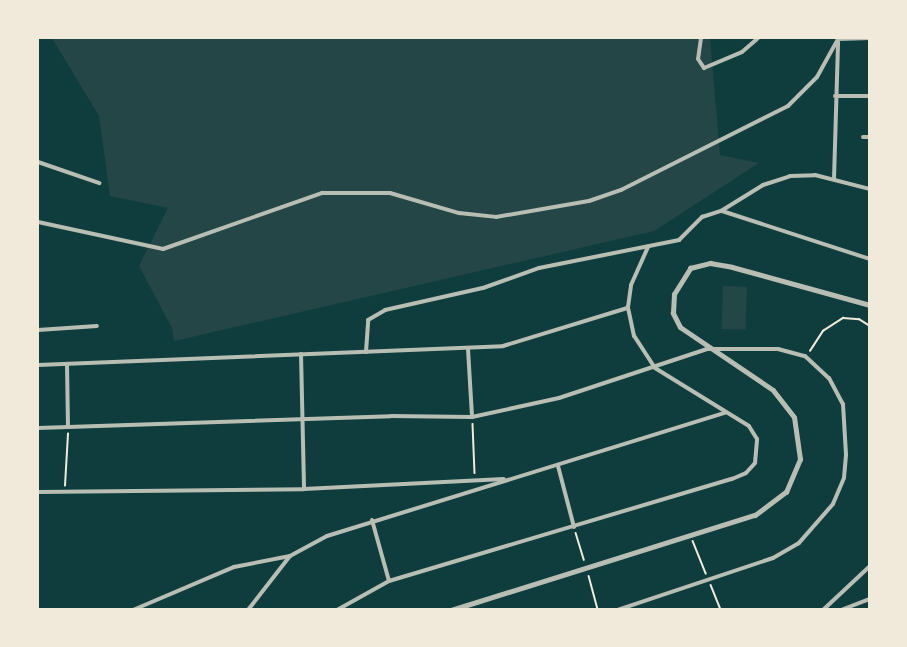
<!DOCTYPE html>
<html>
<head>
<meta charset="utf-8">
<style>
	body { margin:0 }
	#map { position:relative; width:907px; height:647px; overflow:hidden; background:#0f3d3e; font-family:"Space Grotesk",sans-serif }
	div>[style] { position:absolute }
	.green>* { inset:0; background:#244646; transform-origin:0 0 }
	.path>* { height:1.5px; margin:-0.75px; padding:0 0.75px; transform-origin:0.75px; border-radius:0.75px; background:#f1e9da }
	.minor>* { height:4px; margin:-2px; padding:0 2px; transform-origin:2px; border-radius:2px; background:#b8beb3 }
	.tertiary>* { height:5px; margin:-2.5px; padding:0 2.5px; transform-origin:2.5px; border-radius:2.5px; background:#b8beb3 }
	span { translate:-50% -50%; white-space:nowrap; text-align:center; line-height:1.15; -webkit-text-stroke:4.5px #f1e9da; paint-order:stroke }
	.frame { position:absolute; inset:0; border:39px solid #f1e9da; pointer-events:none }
</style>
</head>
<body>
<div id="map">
	<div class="green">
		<div style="clip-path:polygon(52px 38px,710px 38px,720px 155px,759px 163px,654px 231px,174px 341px,172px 328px,139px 266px,168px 208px,110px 196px,99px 116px)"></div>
		<div style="left:723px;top:286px;width:24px;height:43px;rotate:2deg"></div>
	</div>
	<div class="path">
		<div style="left:810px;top:351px;width:24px;rotate:-57deg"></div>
		<div style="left:823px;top:331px;width:24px;rotate:-33deg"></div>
		<div style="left:843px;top:318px;width:16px;rotate:4deg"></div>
		<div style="left:859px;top:319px;width:13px;rotate:32deg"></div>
		<div style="left:473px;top:424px;width:49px;rotate:87.7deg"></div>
		<div style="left:65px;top:486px;width:52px;rotate:-86.7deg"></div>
		<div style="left:576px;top:533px;width:28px;rotate:73deg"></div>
		<div style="left:693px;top:541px;width:35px;rotate:68deg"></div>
		<div style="left:589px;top:576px;width:35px;rotate:75deg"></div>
		<div style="left:711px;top:585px;width:27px;rotate:68deg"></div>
	</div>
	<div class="minor">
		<div style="left:701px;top:38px;width:21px;rotate:98deg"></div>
		<div style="left:698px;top:59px;width:11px;rotate:56deg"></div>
		<div style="left:704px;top:68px;width:41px;rotate:-22.8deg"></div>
		<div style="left:742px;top:52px;width:21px;rotate:-41deg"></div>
		<div style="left:838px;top:39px;width:32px;rotate:-2deg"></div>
		<div style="left:835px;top:96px;width:35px"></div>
		<div style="left:863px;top:137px;width:7px"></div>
		<div style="left:38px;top:162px;width:65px;rotate:19deg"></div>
		<div style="left:834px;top:179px;width:137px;rotate:-88.3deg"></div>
		<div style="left:722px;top:211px;width:156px;rotate:18deg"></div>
		<div style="left:38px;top:222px;width:128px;rotate:12.2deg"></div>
		<div style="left:163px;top:249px;width:169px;rotate:-19.4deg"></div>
		<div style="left:322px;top:193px;width:68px"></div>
		<div style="left:390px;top:193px;width:72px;rotate:16.2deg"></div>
		<div style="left:459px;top:213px;width:37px;rotate:6deg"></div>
		<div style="left:496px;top:217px;width:94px;rotate:-9.8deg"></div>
		<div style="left:589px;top:201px;width:34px;rotate:-19deg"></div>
		<div style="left:621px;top:190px;width:187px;rotate:-26.7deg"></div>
		<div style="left:788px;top:106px;width:41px;rotate:-45deg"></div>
		<div style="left:817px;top:77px;width:43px;rotate:-61.1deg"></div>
		<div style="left:38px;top:330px;width:59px;rotate:-3.9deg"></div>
		<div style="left:468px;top:349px;width:68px;rotate:86.6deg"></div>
		<div style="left:366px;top:352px;width:32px;rotate:-86deg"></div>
		<div style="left:368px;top:320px;width:20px;rotate:-30deg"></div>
		<div style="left:385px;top:310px;width:100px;rotate:-12.7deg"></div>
		<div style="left:483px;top:288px;width:59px;rotate:-19.7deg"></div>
		<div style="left:539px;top:268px;width:143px;rotate:-11.3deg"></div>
		<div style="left:679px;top:240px;width:33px;rotate:-45deg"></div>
		<div style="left:702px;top:217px;width:20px;rotate:-18deg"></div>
		<div style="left:721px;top:211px;width:49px;rotate:-31.8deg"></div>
		<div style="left:763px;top:185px;width:28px;rotate:-18deg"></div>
		<div style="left:790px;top:176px;width:25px;rotate:-2deg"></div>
		<div style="left:815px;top:175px;width:57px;rotate:14.3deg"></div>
		<div style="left:301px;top:354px;width:135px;rotate:88.7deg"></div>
		<div style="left:67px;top:364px;width:63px;rotate:89.1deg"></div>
		<div style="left:38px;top:365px;width:465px;rotate:-2.3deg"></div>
		<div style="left:503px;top:346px;width:130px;rotate:-17deg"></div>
		<div style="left:38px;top:428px;width:353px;rotate:-1.9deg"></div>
		<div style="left:391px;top:416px;width:81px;rotate:0.7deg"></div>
		<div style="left:472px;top:417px;width:89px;rotate:-12.3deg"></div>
		<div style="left:559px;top:398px;width:156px;rotate:-18.3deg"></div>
		<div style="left:707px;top:349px;width:71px"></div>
		<div style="left:778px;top:349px;width:28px;rotate:15deg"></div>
		<div style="left:805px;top:356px;width:33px;rotate:43deg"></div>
		<div style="left:829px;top:378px;width:30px;rotate:62deg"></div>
		<div style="left:843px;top:404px;width:51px;rotate:86.6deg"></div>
		<div style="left:846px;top:455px;width:23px;rotate:95deg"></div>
		<div style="left:844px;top:478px;width:28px;rotate:113deg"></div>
		<div style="left:833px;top:504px;width:52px;rotate:131.1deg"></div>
		<div style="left:799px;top:543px;width:30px;rotate:150deg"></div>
		<div style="left:773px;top:558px;width:163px;rotate:161.5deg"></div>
		<div style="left:558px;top:466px;width:63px;rotate:75.3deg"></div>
		<div style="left:38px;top:492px;width:266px;rotate:-0.6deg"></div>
		<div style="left:304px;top:489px;width:200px;rotate:-2.9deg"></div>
		<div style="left:372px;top:520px;width:63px;rotate:74.4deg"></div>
		<div style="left:133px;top:610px;width:110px;rotate:-23.1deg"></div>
		<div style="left:234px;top:567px;width:57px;rotate:-11.1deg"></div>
		<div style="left:248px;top:610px;width:68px;rotate:-52.1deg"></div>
		<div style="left:290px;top:556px;width:42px;rotate:-28.4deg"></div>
		<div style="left:327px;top:536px;width:417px;rotate:-17.2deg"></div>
		<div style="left:337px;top:610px;width:60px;rotate:-29.1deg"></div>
		<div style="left:389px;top:581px;width:358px;rotate:-16.6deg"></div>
		<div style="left:732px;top:479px;width:15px;rotate:-23deg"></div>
		<div style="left:746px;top:473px;width:13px;rotate:-48deg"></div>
		<div style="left:755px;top:463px;width:24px;rotate:-85deg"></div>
		<div style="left:757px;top:439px;width:15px;rotate:-122deg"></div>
		<div style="left:749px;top:426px;width:110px;rotate:-148.3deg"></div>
		<div style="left:655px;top:368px;width:38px;rotate:-123deg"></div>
		<div style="left:634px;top:336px;width:30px;rotate:-102deg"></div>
		<div style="left:628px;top:307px;width:22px;rotate:-82deg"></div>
		<div style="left:631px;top:285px;width:42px;rotate:-65.9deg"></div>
		<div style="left:823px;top:610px;width:64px;rotate:-43.1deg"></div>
		<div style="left:841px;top:610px;width:31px;rotate:-21deg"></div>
	</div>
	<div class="tertiary">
		<div style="left:451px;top:610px;width:318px;rotate:-17.4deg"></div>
		<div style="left:755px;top:515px;width:39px;rotate:-37deg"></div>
		<div style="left:786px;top:492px;width:36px;rotate:-67deg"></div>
		<div style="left:800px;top:459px;width:42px;rotate:-98.1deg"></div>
		<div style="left:794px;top:417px;width:34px;rotate:-128deg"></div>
		<div style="left:773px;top:390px;width:112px;rotate:-145.9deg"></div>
		<div style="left:680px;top:327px;width:16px;rotate:-117deg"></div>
		<div style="left:673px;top:313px;width:19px;rotate:-87deg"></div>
		<div style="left:674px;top:294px;width:31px;rotate:-58deg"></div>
		<div style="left:690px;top:268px;width:21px;rotate:-14deg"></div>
		<div style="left:710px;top:263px;width:22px;rotate:10deg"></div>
		<div style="left:732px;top:267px;width:143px;rotate:15.4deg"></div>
	</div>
	<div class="frame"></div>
</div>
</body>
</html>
